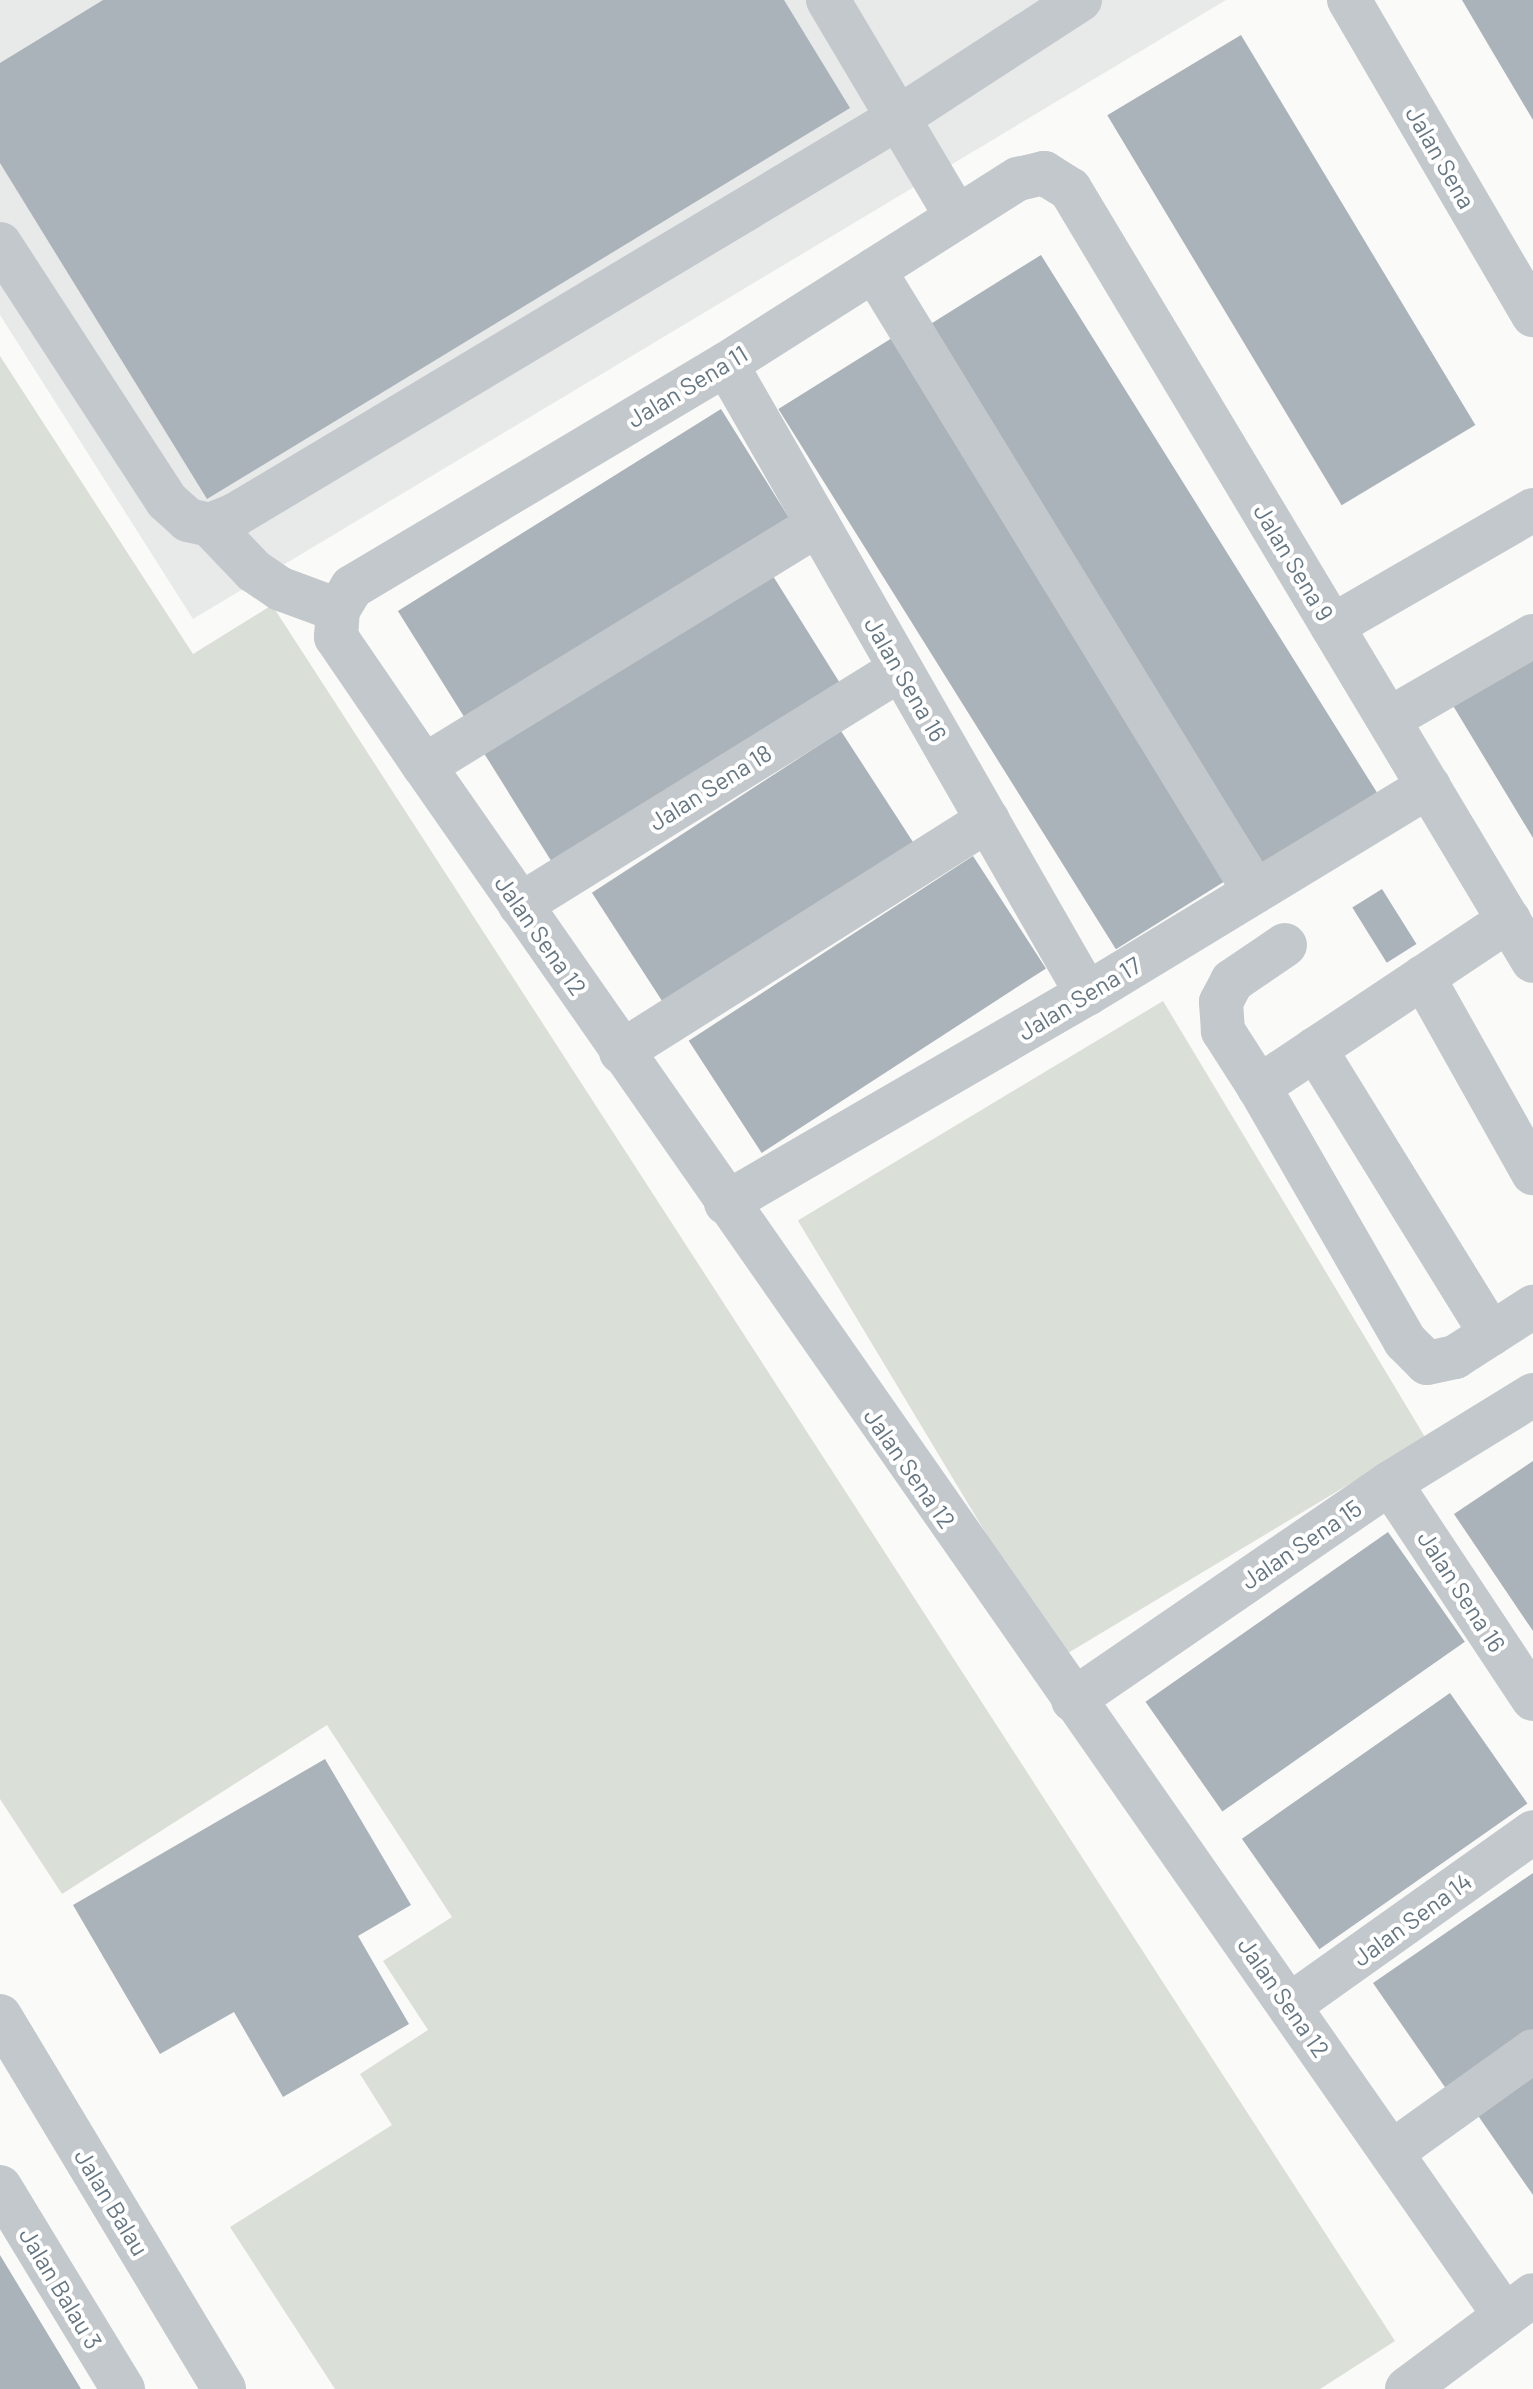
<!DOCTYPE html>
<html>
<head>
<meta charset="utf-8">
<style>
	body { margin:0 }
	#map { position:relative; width:1533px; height:2389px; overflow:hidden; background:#fafaf8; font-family:Barlow,sans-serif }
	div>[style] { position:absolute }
	.built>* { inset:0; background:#e8e9e9 }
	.green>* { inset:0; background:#dadfd7; transform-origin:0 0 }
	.building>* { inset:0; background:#aab3b9; transform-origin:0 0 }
	.minor>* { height:44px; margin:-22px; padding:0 22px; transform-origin:22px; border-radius:22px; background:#c3c8cc }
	span { translate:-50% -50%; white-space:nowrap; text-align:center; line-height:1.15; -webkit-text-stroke:8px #fff; paint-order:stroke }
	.street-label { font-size:24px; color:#657683 }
</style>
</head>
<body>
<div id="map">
	<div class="built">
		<div style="clip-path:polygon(0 0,1226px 0,193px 619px,0 315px)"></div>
	</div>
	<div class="green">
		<div style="clip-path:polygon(0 356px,193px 654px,272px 605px,1395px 2341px,1320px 2389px,335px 2389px,230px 2227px,392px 2125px,360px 2074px,428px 2030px,383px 1961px,452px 1917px,327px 1725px,62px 1894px,0 1799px)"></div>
		<div style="left:1163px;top:1001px;width:510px;height:426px;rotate:59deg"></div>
	</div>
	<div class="building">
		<div style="clip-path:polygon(103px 0,784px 0,850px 108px,207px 499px,0 163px,0 63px)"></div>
		<div style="clip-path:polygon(1462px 0,1533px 0,1533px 120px,1492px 51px)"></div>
		<div style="left:1241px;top:35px;width:455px;height:156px;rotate:59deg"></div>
		<div style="left:1041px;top:255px;width:636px;height:134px;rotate:58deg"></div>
		<div style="left:892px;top:338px;width:637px;height:134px;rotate:58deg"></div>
		<div style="left:721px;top:409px;width:134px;height:381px;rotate:58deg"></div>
		<div style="left:768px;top:568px;width:135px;height:339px;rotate:58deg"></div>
		<div style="clip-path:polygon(1533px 649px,1533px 838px,1449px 699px)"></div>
		<div style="left:841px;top:731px;width:134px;height:297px;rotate:57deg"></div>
		<div style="left:973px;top:856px;width:134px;height:339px;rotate:57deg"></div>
		<div style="left:1382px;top:889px;width:65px;height:35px;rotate:58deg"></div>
		<div style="clip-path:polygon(1533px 1461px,1533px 1631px,1454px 1514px)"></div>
		<div style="left:1388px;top:1532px;width:134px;height:296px;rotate:55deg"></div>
		<div style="left:1450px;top:1693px;width:135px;height:254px;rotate:55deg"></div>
		<div style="clip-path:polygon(325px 1759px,411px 1905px,358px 1936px,409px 2024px,283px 2097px,234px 2012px,160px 2054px,73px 1905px)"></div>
		<div style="clip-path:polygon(1533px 1873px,1533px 2036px,1449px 2093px,1373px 1983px)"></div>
		<div style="clip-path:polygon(1533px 2061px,1533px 2195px,1470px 2104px)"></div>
		<div style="clip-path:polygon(0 2255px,29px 2303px,81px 2389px,0 2389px)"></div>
	</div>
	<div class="minor">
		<div style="left:828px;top:0;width:252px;rotate:59.3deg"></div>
		<div style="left:1349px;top:0;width:365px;rotate:59.7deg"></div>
		<div style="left:0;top:244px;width:306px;rotate:57deg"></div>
		<div style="left:167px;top:501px;width:28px;rotate:42deg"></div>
		<div style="left:188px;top:520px;width:23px;rotate:13deg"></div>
		<div style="left:210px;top:525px;width:27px;rotate:-22deg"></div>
		<div style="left:235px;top:515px;width:773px;rotate:-30.91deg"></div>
		<div style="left:898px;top:118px;width:217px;rotate:-33deg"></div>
		<div style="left:874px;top:270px;width:729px;rotate:58.51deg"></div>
		<div style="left:726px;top:364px;width:726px;rotate:60.19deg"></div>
		<div style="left:210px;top:525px;width:64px;rotate:46.3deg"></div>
		<div style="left:254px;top:571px;width:32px;rotate:34deg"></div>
		<div style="left:281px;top:589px;width:61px;rotate:20.2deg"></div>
		<div style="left:1332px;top:626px;width:232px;rotate:-30deg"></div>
		<div style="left:1389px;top:719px;width:166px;rotate:-30deg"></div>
		<div style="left:424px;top:766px;width:462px;rotate:-31.5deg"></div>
		<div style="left:520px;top:905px;width:447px;rotate:-31.8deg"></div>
		<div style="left:1509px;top:920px;width:301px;rotate:146.3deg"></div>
		<div style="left:1259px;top:1087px;width:293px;rotate:60.1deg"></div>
		<div style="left:1405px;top:1341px;width:31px;rotate:45deg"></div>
		<div style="left:1427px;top:1363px;width:29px;rotate:-12deg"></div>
		<div style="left:1455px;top:1357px;width:93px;rotate:-32.7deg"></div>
		<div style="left:1423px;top:977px;width:225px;rotate:60.7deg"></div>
		<div style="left:1315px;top:1049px;width:335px;rotate:58.3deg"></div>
		<div style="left:621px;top:1052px;width:434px;rotate:-32.3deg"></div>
		<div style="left:1259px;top:1087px;width:67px;rotate:-122.7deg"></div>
		<div style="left:1223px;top:1031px;width:29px;rotate:-94deg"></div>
		<div style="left:1221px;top:1002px;width:24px;rotate:-62deg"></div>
		<div style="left:1232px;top:981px;width:64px;rotate:-34.2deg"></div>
		<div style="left:726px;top:1203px;width:417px;rotate:-30.1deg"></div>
		<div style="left:1087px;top:994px;width:400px;rotate:-31.3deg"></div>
		<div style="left:1390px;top:1483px;width:259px;rotate:56.5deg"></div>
		<div style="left:1073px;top:1700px;width:384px;rotate:-34.4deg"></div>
		<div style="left:1390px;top:1483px;width:168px;rotate:-31.6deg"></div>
		<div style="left:1290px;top:2005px;width:298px;rotate:-35.4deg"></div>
		<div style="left:0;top:2016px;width:435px;rotate:59deg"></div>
		<div style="left:1392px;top:2152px;width:173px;rotate:-35.6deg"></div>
		<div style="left:0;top:2187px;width:237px;rotate:58.7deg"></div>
		<div style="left:1505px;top:2316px;width:1890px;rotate:-124.89deg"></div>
		<div style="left:424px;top:766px;width:156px;rotate:-124.3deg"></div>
		<div style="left:336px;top:637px;width:27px;rotate:-86deg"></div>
		<div style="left:338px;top:610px;width:27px;rotate:-59deg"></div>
		<div style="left:352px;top:587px;width:435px;rotate:-30.8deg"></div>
		<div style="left:726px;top:364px;width:346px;rotate:-32.4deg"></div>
		<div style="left:1018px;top:179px;width:27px;rotate:-13deg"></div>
		<div style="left:1044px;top:173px;width:31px;rotate:32deg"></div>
		<div style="left:1070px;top:189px;width:900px;rotate:59.05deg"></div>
		<div style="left:1407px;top:2389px;width:157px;rotate:-36.7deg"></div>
	</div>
	<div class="street-label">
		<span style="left:1441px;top:157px;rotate:60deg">Jalan Sena</span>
		<span style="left:687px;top:386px;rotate:-31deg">Jalan Sena 11</span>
		<span style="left:1294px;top:562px;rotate:59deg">Jalan Sena 9</span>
		<span style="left:906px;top:679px;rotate:60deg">Jalan Sena 16</span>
		<span style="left:710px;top:787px;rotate:-32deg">Jalan Sena 18</span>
		<span style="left:541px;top:935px;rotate:55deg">Jalan Sena 12</span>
		<span style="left:1079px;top:998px;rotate:-31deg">Jalan Sena 17</span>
		<span style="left:910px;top:1468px;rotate:55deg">Jalan Sena 12</span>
		<span style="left:1301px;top:1544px;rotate:-34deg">Jalan Sena 15</span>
		<span style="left:1462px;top:1591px;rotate:57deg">Jalan Sena 16</span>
		<span style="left:1412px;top:1919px;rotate:-36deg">Jalan Sena 14</span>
		<span style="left:1284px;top:1997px;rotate:55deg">Jalan Sena 12</span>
		<span style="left:112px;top:2202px;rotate:59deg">Jalan Balau</span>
		<span style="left:61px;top:2288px;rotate:59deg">Jalan Balau 3</span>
	</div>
</div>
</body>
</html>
